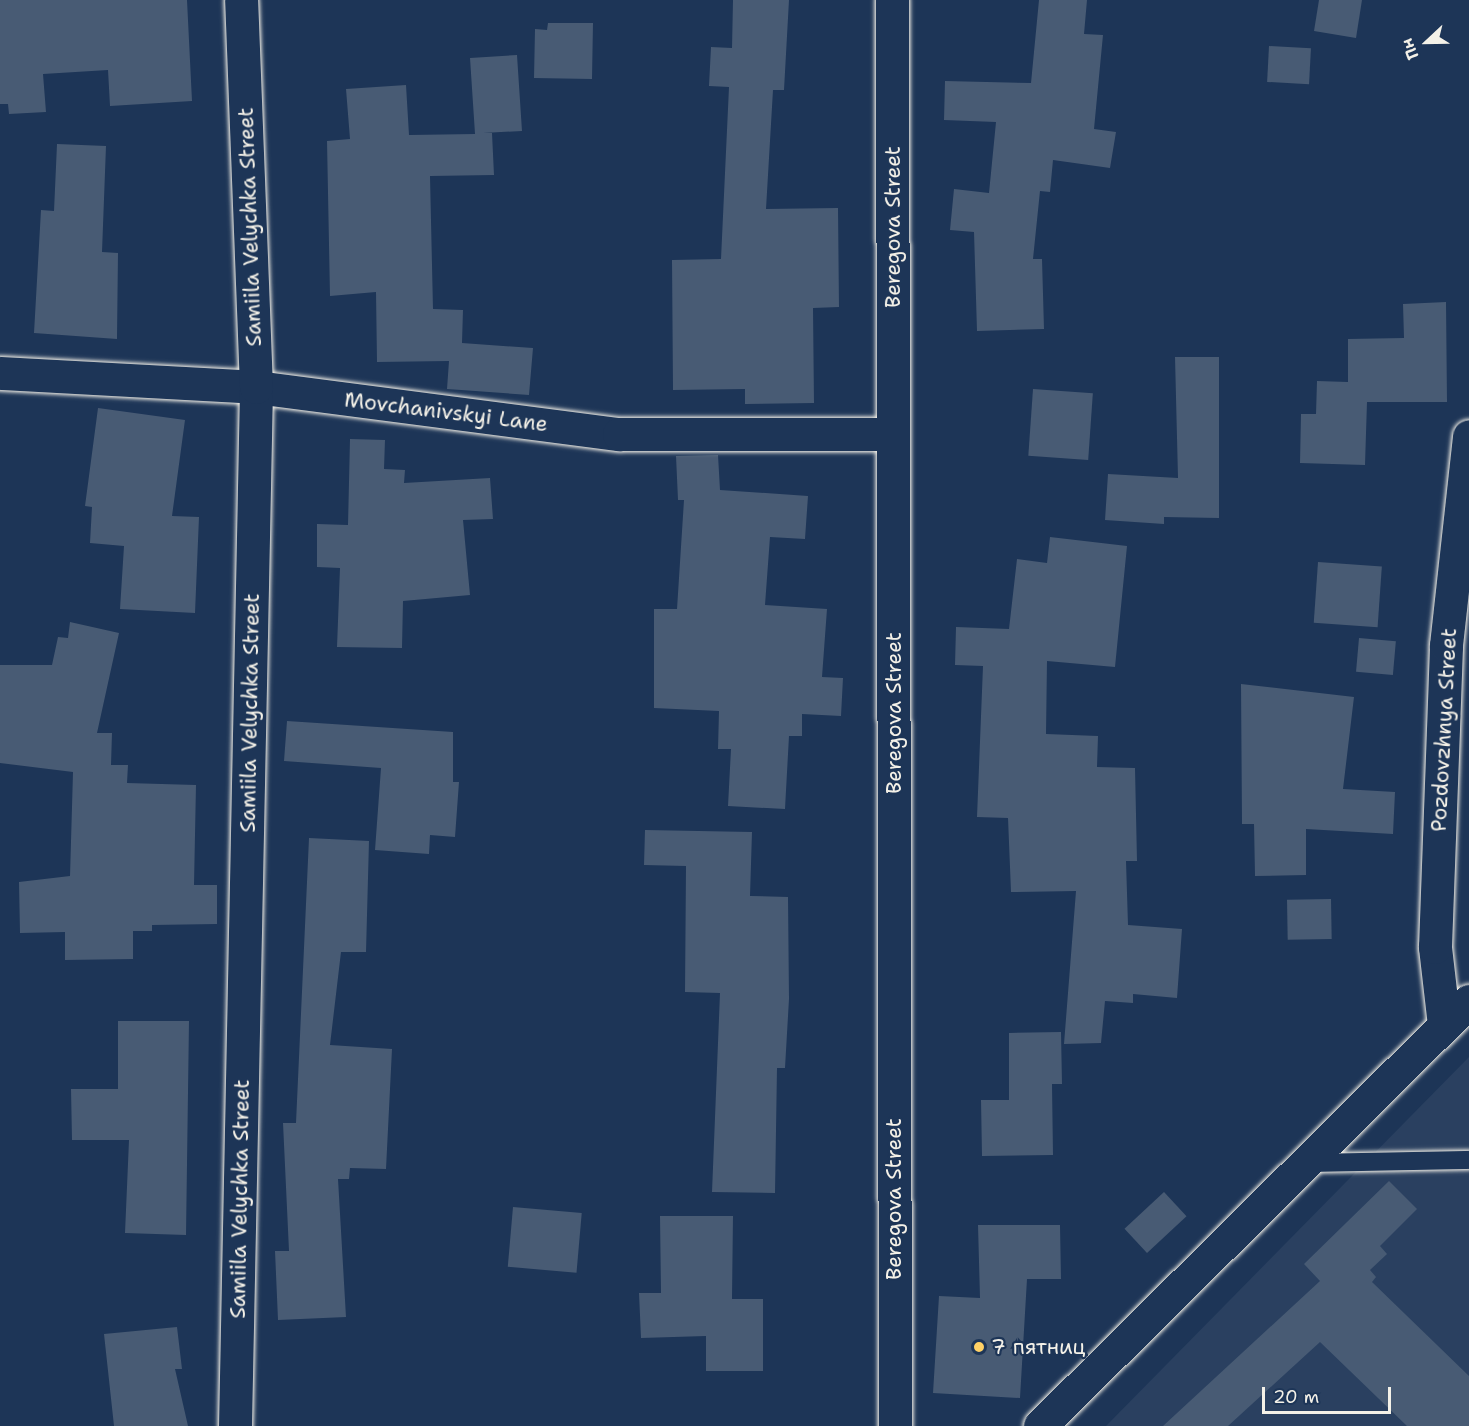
<!DOCTYPE html>
<html>
<head>
<meta charset="utf-8">
<style>
	body { margin:0 }
	#map { position:relative; width:1469px; height:1426px; overflow:hidden; background:#1d3557; font-family:"Shantell Sans",sans-serif }
	div>[style] { position:absolute }
	.built>* { inset:0; background:#2a4060 }
	.building>* { inset:0; background:#485b74; transform-origin:0 0 }
	.roads { filter:drop-shadow(0 0 2px #f4f1e8) drop-shadow(0 0 2px #f4f1e8) }
	.service>* { height:18px; margin:-9px; padding:0 9px; transform-origin:9px; border-radius:9px; background:#1d3557 }
	.minor>* { height:33px; margin:-16.5px; padding:0 16.5px; transform-origin:16.5px; border-radius:16.5px; background:#1d3557 }
	.tertiary>* { height:33px; margin:-16.5px; padding:0 16.5px; transform-origin:16.5px; border-radius:16.5px; background:#1d3557 }
	.dots>* { width:16px; height:16px; translate:-50% -50%; box-sizing:border-box; border:3px solid #1d3557; border-radius:50% }
	span { translate:-50% -50%; white-space:nowrap; text-align:center; line-height:1.15; -webkit-text-stroke:4.5px #1d3557; paint-order:stroke }
	.street-label { font-size:21px; color:#f4f1e8 }
	.poi-label { font-size:21px; color:#f4f1e8 }
	.left { translate:0 -50%; text-align:left }
	.north { position:absolute; left:1397px; top:12px; width:60px; height:60px; -webkit-text-stroke:4px #1d3557; paint-order:stroke; rotate:248deg; font-size:16px; font-weight:700; line-height:24px; text-align:center; color:#f4f1e8 }
	.north::after { content:''; display:block; margin:auto; width:21px; height:27px; background:#f4f1e8; clip-path:polygon(50% 0,100% 100%,50% 72%,0 100%) }
	.scale { position:absolute; left:1262px; top:1387px; width:129px; height:27px; box-sizing:border-box; border:3px solid #f4f1e8; border-top:0; padding-left:8px; font-size:18px; line-height:21px; white-space:nowrap; color:#f4f1e8; -webkit-text-stroke:4px #1d3557; paint-order:stroke }
</style>
</head>
<body>
<div id="map">
	<div class="built">
		<div style="clip-path:polygon(1469px 1057px,1469px 1426px,1106px 1426px)"></div>
	</div>
	<div class="building">
		<div style="clip-path:polygon(0 0,187px 0,192px 101px,110px 106px,108px 70px,43px 74px,46px 112px,9px 114px,8px 104px,0 104px)"></div>
		<div style="clip-path:polygon(733px 0,789px 0,784px 90px,773px 90px,766px 209px,838px 208px,839px 307px,813px 308px,814px 403px,745px 404px,745px 389px,673px 390px,672px 260px,721px 259px,729px 87px,709px 86px,711px 47px,732px 48px)"></div>
		<div style="clip-path:polygon(1039px 0,1087px 0,1084px 34px,1103px 35px,1094px 129px,1116px 132px,1110px 168px,1053px 160px,1050px 192px,1040px 191px,1033px 259px,1042px 259px,1044px 329px,977px 331px,974px 232px,950px 230px,954px 189px,989px 193px,996px 122px,944px 120px,945px 81px,1031px 83px)"></div>
		<div style="clip-path:polygon(1319px 0,1362px 0,1356px 38px,1314px 31px)"></div>
		<div style="clip-path:polygon(548px 23px,593px 23px,592px 79px,534px 78px,535px 29px,547px 30px)"></div>
		<div style="left:1269px;top:46px;width:42px;height:36px;rotate:3deg"></div>
		<div style="clip-path:polygon(517px 55px,522px 131px,483px 133px,492px 133px,494px 175px,430px 176px,433px 309px,463px 310px,462px 343px,533px 348px,529px 395px,447px 389px,449px 361px,377px 362px,376px 292px,330px 296px,327px 141px,350px 139px,346px 89px,406px 85px,409px 135px,475px 134px,470px 58px)"></div>
		<div style="clip-path:polygon(57px 144px,106px 146px,102px 252px,118px 253px,117px 339px,34px 333px,41px 210px,54px 211px)"></div>
		<div style="clip-path:polygon(1446px 302px,1447px 402px,1367px 402px,1365px 465px,1300px 463px,1301px 414px,1316px 414px,1317px 381px,1348px 382px,1348px 339px,1404px 338px,1403px 304px)"></div>
		<div style="clip-path:polygon(1175px 357px,1219px 357px,1219px 518px,1164px 517px,1164px 524px,1105px 520px,1108px 474px,1178px 478px)"></div>
		<div style="left:1033px;top:389px;width:60px;height:67px;rotate:4deg"></div>
		<div style="clip-path:polygon(98px 408px,185px 420px,172px 516px,199px 517px,195px 613px,120px 609px,124px 546px,90px 543px,92px 507px,85px 506px)"></div>
		<div style="clip-path:polygon(350px 439px,385px 440px,384px 469px,405px 470px,404px 483px,490px 478px,493px 519px,463px 520px,470px 595px,403px 601px,402px 648px,337px 647px,340px 568px,317px 567px,317px 524px,348px 525px)"></div>
		<div style="clip-path:polygon(718px 455px,720px 490px,808px 496px,805px 539px,770px 537px,765px 605px,827px 609px,822px 677px,843px 678px,841px 716px,802px 714px,802px 736px,789px 736px,785px 809px,728px 806px,731px 749px,718px 749px,719px 711px,654px 708px,654px 609px,677px 609px,684px 500px,678px 500px,676px 456px)"></div>
		<div style="clip-path:polygon(1050px 537px,1127px 546px,1115px 667px,1047px 661px,1046px 734px,1098px 736px,1097px 767px,1135px 768px,1137px 861px,1126px 861px,1128px 925px,1182px 929px,1177px 998px,1133px 994px,1133px 1003px,1105px 1001px,1101px 1043px,1064px 1044px,1076px 891px,1011px 892px,1008px 818px,977px 817px,983px 666px,955px 665px,956px 627px,1009px 629px,1017px 559px,1047px 563px)"></div>
		<div style="left:1318px;top:562px;width:64px;height:61px;rotate:4deg"></div>
		<div style="clip-path:polygon(70px 622px,119px 633px,97px 733px,112px 733px,111px 765px,128px 765px,127px 783px,196px 785px,194px 885px,217px 885px,217px 924px,152px 925px,152px 931px,133px 931px,133px 959px,65px 960px,65px 932px,20px 933px,19px 882px,70px 876px,73px 772px,0 763px,0 665px,52px 665px,58px 637px,68px 638px)"></div>
		<div style="left:1359px;top:638px;width:37px;height:34px;rotate:5deg"></div>
		<div style="clip-path:polygon(1241px 684px,1354px 697px,1343px 789px,1395px 792px,1393px 834px,1306px 829px,1306px 875px,1255px 876px,1254px 824px,1242px 824px)"></div>
		<div style="clip-path:polygon(287px 721px,453px 732px,453px 782px,459px 782px,455px 837px,430px 835px,429px 854px,375px 850px,381px 768px,284px 761px)"></div>
		<div style="clip-path:polygon(645px 830px,752px 832px,750px 896px,788px 897px,789px 999px,785px 1068px,777px 1068px,775px 1193px,712px 1192px,720px 993px,685px 992px,686px 866px,644px 865px)"></div>
		<div style="clip-path:polygon(309px 838px,369px 841px,366px 952px,341px 952px,330px 1045px,392px 1049px,386px 1169px,350px 1168px,349px 1179px,338px 1179px,346px 1317px,278px 1320px,275px 1251px,289px 1251px,283px 1123px,296px 1123px)"></div>
		<div style="left:1331px;top:899px;width:40px;height:44px;rotate:89deg"></div>
		<div style="clip-path:polygon(118px 1021px,189px 1021px,186px 1235px,125px 1233px,129px 1140px,72px 1140px,71px 1089px,118px 1089px)"></div>
		<div style="clip-path:polygon(1061px 1032px,1062px 1084px,1052px 1084px,1053px 1155px,982px 1156px,981px 1100px,1009px 1100px,1009px 1033px)"></div>
		<div style="clip-path:polygon(1389px 1181px,1417px 1209px,1380px 1246px,1387px 1254px,1370px 1270px,1376px 1277px,1372px 1282px,1469px 1376px,1469px 1426px,1407px 1426px,1320px 1342px,1228px 1426px,1163px 1426px,1320px 1281px,1304px 1264px)"></div>
		<div style="left:1164px;top:1192px;width:33px;height:54px;rotate:47deg"></div>
		<div style="left:513px;top:1207px;width:69px;height:60px;rotate:5deg"></div>
		<div style="clip-path:polygon(660px 1216px,733px 1216px,732px 1299px,763px 1299px,763px 1371px,706px 1371px,706px 1336px,641px 1338px,639px 1293px,661px 1293px)"></div>
		<div style="clip-path:polygon(978px 1225px,1060px 1225px,1061px 1279px,1027px 1279px,1020px 1398px,933px 1393px,939px 1296px,980px 1298px)"></div>
		<div style="clip-path:polygon(177px 1327px,182px 1369px,175px 1369px,188px 1426px,114px 1426px,104px 1334px)"></div>
	</div>
	<div class="roads">
		<div class="service">
			<div style="left:1306px;top:1163px;width:163px;rotate:-1.1deg"></div>
		</div>
		<div class="minor">
			<div style="left:0;top:373px;width:256px;rotate:3.1deg"></div>
			<div style="left:256px;top:387px;width:366px;rotate:7.4deg"></div>
			<div style="left:619px;top:434px;width:274px"></div>
			<div style="left:1444px;top:1025px;width:79px;rotate:-96.6deg"></div>
			<div style="left:1435px;top:947px;width:302px;rotate:-87.9deg"></div>
			<div style="left:1446px;top:645px;width:210px;rotate:-83.7deg"></div>
			<div style="left:235px;top:1426px;width:1039px;rotate:-88.84deg"></div>
			<div style="left:256px;top:387px;width:387px;rotate:-92.2deg"></div>
			<div style="left:1040px;top:1426px;width:604px;rotate:-44.73deg"></div>
		</div>
		<div class="tertiary">
			<div style="left:892px;top:0;width:1426px;rotate:89.88deg"></div>
		</div>
	</div>
	<div class="dots">
		<div style="left:979px;top:1347px;background:#ffd166"></div>
	</div>
	<div class="street-label">
		<span style="left:250px;top:227px;rotate:-92deg">Samiila Velychka Street</span>
		<span style="left:893px;top:227px;rotate:-90deg">Beregova Street</span>
		<span style="left:446px;top:412px;rotate:7deg">Movchanivskyi Lane</span>
		<span style="left:250px;top:713px;rotate:-89deg">Samiila Velychka Street</span>
		<span style="left:894px;top:713px;rotate:-90deg">Beregova Street</span>
		<span style="left:1444px;top:730px;rotate:-87deg">Pozdovzhnya Street</span>
		<span style="left:240px;top:1199px;rotate:-89deg">Samiila Velychka Street</span>
		<span style="left:894px;top:1199px;rotate:-90deg">Beregova Street</span>
	</div>
	<div class="poi-label">
		<span class="left" style="left:991px;top:1347px">7 пятниц</span>
	</div>
	<div class="north">Пн</div>
	<div class="scale">20 m</div>
</div>
</body>
</html>
